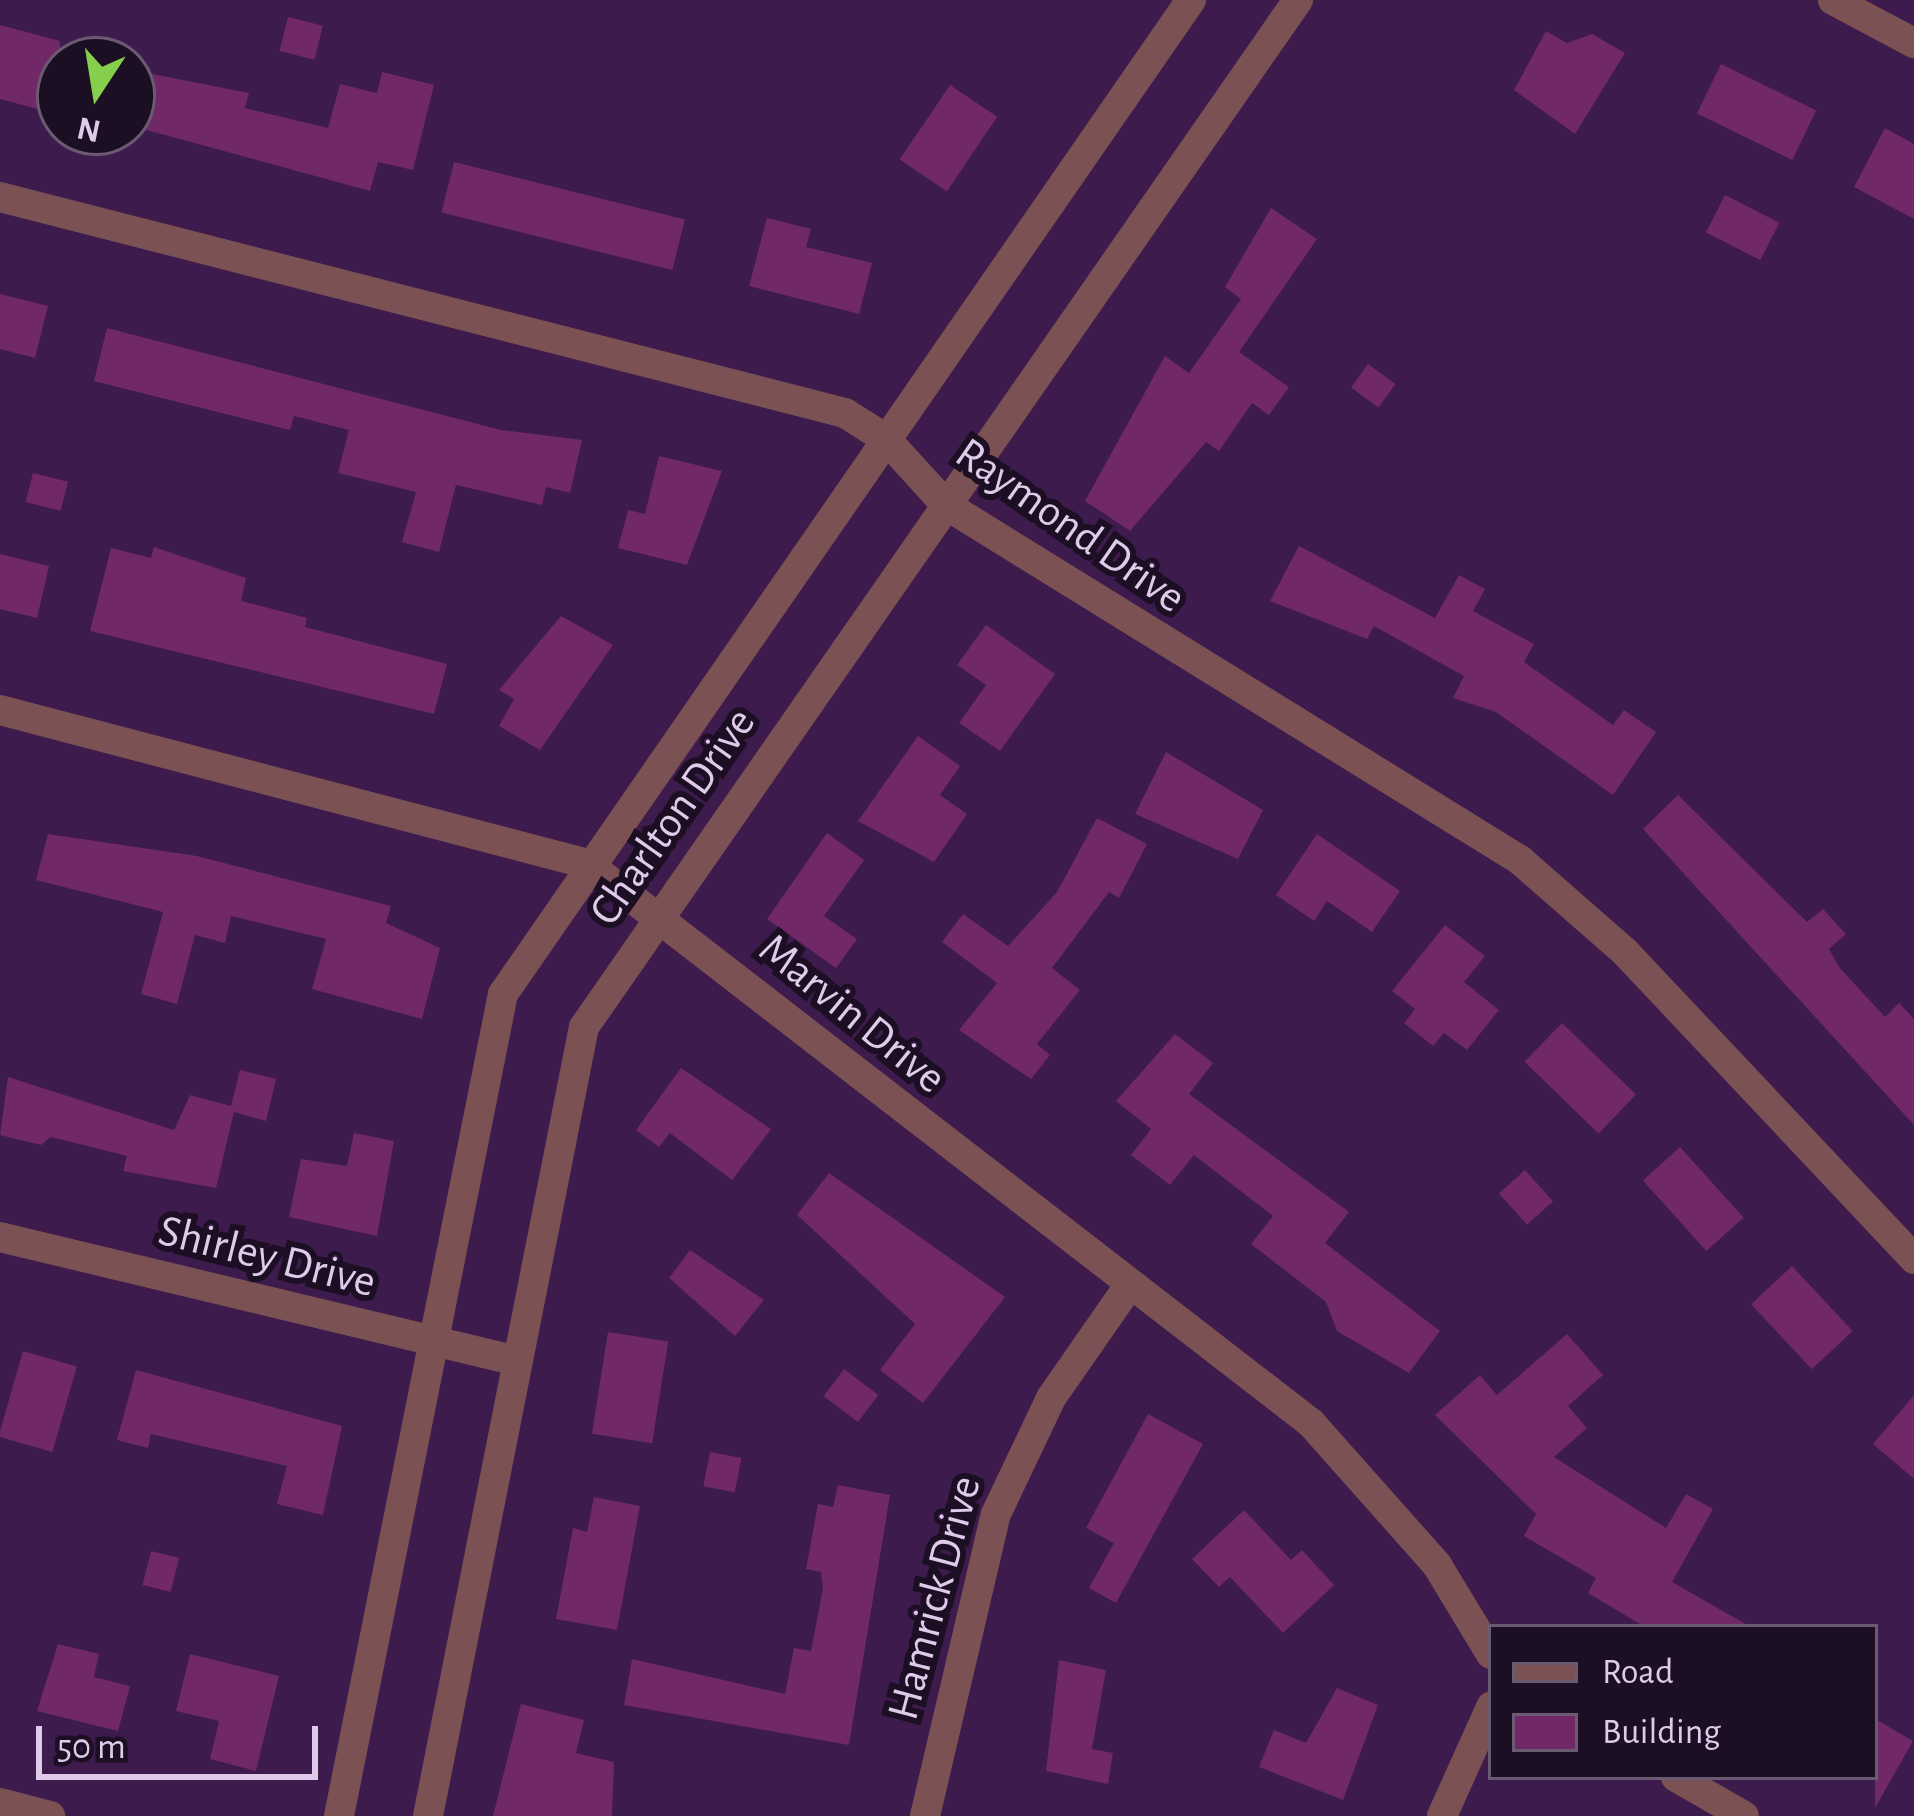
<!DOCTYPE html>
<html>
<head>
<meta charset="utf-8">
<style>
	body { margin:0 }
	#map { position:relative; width:1914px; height:1816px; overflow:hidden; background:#3d1b4c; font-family:"Alegreya Sans",sans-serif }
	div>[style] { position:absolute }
	.building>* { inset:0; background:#702866; transform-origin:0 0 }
	.street>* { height:30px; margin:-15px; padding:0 15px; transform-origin:15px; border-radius:15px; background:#7b5154 }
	span { translate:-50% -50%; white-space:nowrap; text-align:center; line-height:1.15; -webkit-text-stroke:12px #1c0e23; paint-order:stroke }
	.street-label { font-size:45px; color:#dfcbe9 }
	.legend { position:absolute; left:1488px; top:1624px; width:390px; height:156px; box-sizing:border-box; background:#1c0e23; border:3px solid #6a5a72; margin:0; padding:15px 21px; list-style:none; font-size:36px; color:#dfcbe9 }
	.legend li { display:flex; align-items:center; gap:24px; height:60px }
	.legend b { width:60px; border:3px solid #6a5a72 }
	.north { position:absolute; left:36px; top:36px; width:120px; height:120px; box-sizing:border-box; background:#1c0e23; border:3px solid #6a5a72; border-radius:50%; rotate:192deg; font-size:33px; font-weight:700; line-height:48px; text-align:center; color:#dfcbe9 }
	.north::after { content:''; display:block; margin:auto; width:42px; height:54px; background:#85cf4c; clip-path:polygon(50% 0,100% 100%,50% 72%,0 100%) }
	.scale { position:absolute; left:36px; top:1726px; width:282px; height:54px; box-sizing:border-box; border:6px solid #dfcbe9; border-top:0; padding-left:15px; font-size:36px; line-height:42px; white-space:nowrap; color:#dfcbe9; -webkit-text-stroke:9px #1c0e23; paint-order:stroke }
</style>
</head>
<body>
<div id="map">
	<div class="building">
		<div style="left:288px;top:17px;width:36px;height:35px;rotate:14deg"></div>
		<div style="clip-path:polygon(0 25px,60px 41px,60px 115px,0 99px)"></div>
		<div style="clip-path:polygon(1546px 31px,1567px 43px,1592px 34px,1625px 53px,1575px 134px,1514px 90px)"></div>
		<div style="left:1721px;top:64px;width:106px;height:55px;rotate:26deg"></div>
		<div style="clip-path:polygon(132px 70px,249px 93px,245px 108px,328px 128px,340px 84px,377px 93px,382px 72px,434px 85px,413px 170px,378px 162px,370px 191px,132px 126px)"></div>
		<div style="left:950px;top:85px;width:57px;height:90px;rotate:34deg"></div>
		<div style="clip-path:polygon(1885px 128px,1914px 144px,1914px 219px,1854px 187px)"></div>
		<div style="left:454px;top:162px;width:238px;height:52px;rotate:14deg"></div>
		<div style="left:1725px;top:195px;width:61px;height:42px;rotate:27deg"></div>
		<div style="clip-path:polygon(1271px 208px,1317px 239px,1239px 352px,1289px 387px,1269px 415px,1252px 403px,1219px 451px,1206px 442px,1130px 531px,1085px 501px,1165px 356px,1189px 373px,1241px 299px,1225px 287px)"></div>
		<div style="clip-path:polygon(767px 218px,811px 229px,806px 247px,872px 263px,859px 314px,749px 286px)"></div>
		<div style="clip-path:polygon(0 294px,48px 306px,35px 358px,0 349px)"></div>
		<div style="clip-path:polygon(107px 328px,501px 430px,582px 440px,570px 493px,546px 487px,542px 505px,456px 485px,439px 552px,402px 542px,416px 492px,338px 473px,349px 430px,294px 416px,290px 430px,94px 381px)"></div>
		<div style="left:1368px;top:364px;width:34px;height:29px;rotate:36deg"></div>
		<div style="clip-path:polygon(659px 456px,722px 471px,687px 565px,618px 548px,628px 510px,645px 514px)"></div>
		<div style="left:33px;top:473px;width:36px;height:30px;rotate:14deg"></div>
		<div style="clip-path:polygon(1299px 546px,1435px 618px,1459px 575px,1485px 589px,1473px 611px,1534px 644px,1524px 662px,1613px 725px,1624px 710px,1656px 732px,1613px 795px,1496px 712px,1453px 698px,1464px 676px,1374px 626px,1367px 639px,1270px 601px)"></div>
		<div style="clip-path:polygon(154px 547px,246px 578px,241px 601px,307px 618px,305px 627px,447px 664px,434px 714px,90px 631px,111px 548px,151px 558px)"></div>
		<div style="clip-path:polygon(0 554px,49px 566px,37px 618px,0 609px)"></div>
		<div style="clip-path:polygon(561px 616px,613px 645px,540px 750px,499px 726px,514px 699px,499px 690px)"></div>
		<div style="clip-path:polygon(986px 625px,1055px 674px,1000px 751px,959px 723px,986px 685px,957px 665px)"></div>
		<div style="clip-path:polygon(918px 736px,960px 766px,940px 795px,967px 814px,934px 862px,858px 821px)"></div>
		<div style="clip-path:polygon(1166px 752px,1263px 810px,1238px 859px,1135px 814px)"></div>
		<div style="clip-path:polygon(1678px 795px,1807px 922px,1823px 909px,1846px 934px,1829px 949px,1839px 967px,1885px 1017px,1899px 1003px,1914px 1019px,1914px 1125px,1643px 829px)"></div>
		<div style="clip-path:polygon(1097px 818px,1147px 844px,1119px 898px,1109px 892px,1052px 968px,1080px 990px,1037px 1044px,1050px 1055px,1031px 1079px,959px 1030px,997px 983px,942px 942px,963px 914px,1008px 946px,1057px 892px)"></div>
		<div style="clip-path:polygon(827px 833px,864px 860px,824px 916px,857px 939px,836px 968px,767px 919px)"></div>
		<div style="clip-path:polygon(48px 834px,197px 856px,391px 906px,386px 923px,440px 948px,422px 1019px,312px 989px,326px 939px,231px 916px,225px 943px,195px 935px,177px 1004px,141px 994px,163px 912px,36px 880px)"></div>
		<div style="clip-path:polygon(1317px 834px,1400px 891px,1372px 932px,1327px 901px,1314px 921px,1276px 895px)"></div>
		<div style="clip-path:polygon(1445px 925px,1485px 956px,1464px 982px,1499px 1010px,1467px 1050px,1444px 1033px,1433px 1046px,1404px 1023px,1415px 1009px,1392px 991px)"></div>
		<div style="left:1562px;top:1023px;width:103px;height:54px;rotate:44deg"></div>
		<div style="clip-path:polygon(1175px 1034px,1213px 1063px,1189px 1094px,1349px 1212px,1325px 1243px,1440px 1331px,1409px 1373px,1337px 1331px,1326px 1302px,1251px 1244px,1273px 1216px,1194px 1155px,1170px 1185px,1131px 1155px,1151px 1129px,1116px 1101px)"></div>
		<div style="clip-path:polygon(681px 1068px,771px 1129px,732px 1180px,670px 1133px,659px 1147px,636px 1130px)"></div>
		<div style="clip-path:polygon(240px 1070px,276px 1079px,266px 1121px,234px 1112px,216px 1188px,123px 1171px,127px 1156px,51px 1137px,41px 1145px,0 1135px,8px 1077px,174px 1130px,190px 1095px,231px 1106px)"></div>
		<div style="clip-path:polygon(354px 1133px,394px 1141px,377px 1236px,289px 1217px,301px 1159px,347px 1166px)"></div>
		<div style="left:1680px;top:1147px;width:95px;height:50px;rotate:48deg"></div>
		<div style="left:1525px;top:1170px;width:42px;height:35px;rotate:48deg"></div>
		<div style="clip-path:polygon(829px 1173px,1005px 1297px,923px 1403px,880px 1370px,915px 1324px,797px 1215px)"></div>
		<div style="clip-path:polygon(690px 1250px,764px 1300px,735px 1336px,669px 1278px)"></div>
		<div style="left:1792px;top:1266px;width:89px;height:56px;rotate:47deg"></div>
		<div style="left:608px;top:1332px;width:61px;height:103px;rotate:9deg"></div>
		<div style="clip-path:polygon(1567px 1334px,1603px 1375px,1568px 1406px,1587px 1428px,1554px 1457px,1666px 1528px,1686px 1494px,1713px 1509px,1672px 1582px,1751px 1627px,1645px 1627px,1588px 1593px,1596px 1578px,1524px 1536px,1536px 1514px,1435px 1415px,1480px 1375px,1497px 1395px)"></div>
		<div style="left:23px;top:1351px;width:56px;height:89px;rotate:16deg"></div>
		<div style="left:844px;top:1369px;width:43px;height:34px;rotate:37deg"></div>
		<div style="clip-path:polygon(136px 1370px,342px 1426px,323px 1515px,277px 1504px,287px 1466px,151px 1434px,148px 1448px,117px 1440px)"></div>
		<div style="clip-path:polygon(1914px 1395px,1914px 1479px,1873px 1444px)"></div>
		<div style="clip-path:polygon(1148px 1414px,1203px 1444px,1116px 1603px,1089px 1588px,1114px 1543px,1086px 1528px)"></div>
		<div style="left:710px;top:1452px;width:32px;height:35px;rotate:11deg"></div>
		<div style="clip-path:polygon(838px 1485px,890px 1495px,849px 1745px,624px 1705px,632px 1659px,785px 1694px,794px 1648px,811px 1651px,823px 1588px,821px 1572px,806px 1569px,818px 1504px,833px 1507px)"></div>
		<div style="clip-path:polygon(594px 1497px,640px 1506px,617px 1630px,556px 1619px,573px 1528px,587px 1532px)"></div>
		<div style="clip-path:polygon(1244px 1510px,1291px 1560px,1302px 1550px,1334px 1585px,1283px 1633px,1230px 1577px,1219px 1587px,1192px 1559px)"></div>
		<div style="left:151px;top:1551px;width:29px;height:35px;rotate:14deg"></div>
		<div style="clip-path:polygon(58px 1644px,99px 1654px,94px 1677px,130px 1686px,118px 1731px,37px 1711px)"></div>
		<div style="clip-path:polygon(190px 1654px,279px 1676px,256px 1771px,210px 1759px,219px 1721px,176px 1711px)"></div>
		<div style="clip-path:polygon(1059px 1660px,1106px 1670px,1092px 1749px,1113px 1753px,1108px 1784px,1046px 1771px)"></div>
		<div style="clip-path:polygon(1337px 1688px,1378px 1705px,1343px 1800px,1259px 1767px,1274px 1730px,1306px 1743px)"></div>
		<div style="clip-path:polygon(521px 1704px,584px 1720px,576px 1753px,614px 1762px,612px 1816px,493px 1816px)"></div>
		<div style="clip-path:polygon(1875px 1719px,1913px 1741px,1875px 1808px)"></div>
	</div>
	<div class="street">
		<div style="left:1833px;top:0;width:92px;rotate:28deg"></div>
		<div style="left:0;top:197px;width:872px;rotate:14.34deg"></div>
		<div style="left:845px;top:413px;width:49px;rotate:32.4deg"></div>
		<div style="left:886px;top:439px;width:89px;rotate:47.7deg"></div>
		<div style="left:946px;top:505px;width:675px;rotate:31.74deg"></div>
		<div style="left:1520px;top:860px;width:140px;rotate:41.2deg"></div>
		<div style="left:1625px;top:952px;width:422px;rotate:46.7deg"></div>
		<div style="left:0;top:710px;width:608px;rotate:14.68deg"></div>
		<div style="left:588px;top:864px;width:914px;rotate:37.71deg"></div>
		<div style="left:1311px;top:1423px;width:190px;rotate:48.4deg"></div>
		<div style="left:1437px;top:1565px;width:104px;rotate:58.8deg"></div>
		<div style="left:0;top:1237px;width:528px;rotate:13.48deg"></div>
		<div style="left:1676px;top:1777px;width:78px;rotate:29.8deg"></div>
		<div style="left:0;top:1803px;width:52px;rotate:14.6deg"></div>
		<div style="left:339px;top:1816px;width:838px;rotate:-78.72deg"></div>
		<div style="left:503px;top:994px;width:1209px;rotate:-55.31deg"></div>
		<div style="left:428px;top:1816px;width:804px;rotate:-78.82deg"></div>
		<div style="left:584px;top:1027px;width:1251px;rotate:-55.19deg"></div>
		<div style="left:925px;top:1816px;width:310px;rotate:-76.8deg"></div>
		<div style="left:996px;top:1514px;width:128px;rotate:-64.6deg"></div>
		<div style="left:1051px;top:1398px;width:131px;rotate:-55.2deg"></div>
		<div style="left:1442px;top:1816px;width:120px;rotate:-65.8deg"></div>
	</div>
	<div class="street-label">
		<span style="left:1070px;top:526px;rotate:35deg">Raymond Drive</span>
		<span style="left:673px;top:817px;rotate:-55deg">Charlton Drive</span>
		<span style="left:852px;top:1014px;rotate:39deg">Marvin Drive</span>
		<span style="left:267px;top:1257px;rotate:14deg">Shirley Drive</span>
		<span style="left:935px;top:1598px;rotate:-75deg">Hamrick Drive</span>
	</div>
	<ul class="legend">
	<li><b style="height:15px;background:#7b5154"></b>Road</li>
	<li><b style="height:33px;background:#702866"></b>Building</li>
	</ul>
	<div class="north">N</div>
	<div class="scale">50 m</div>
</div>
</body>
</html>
